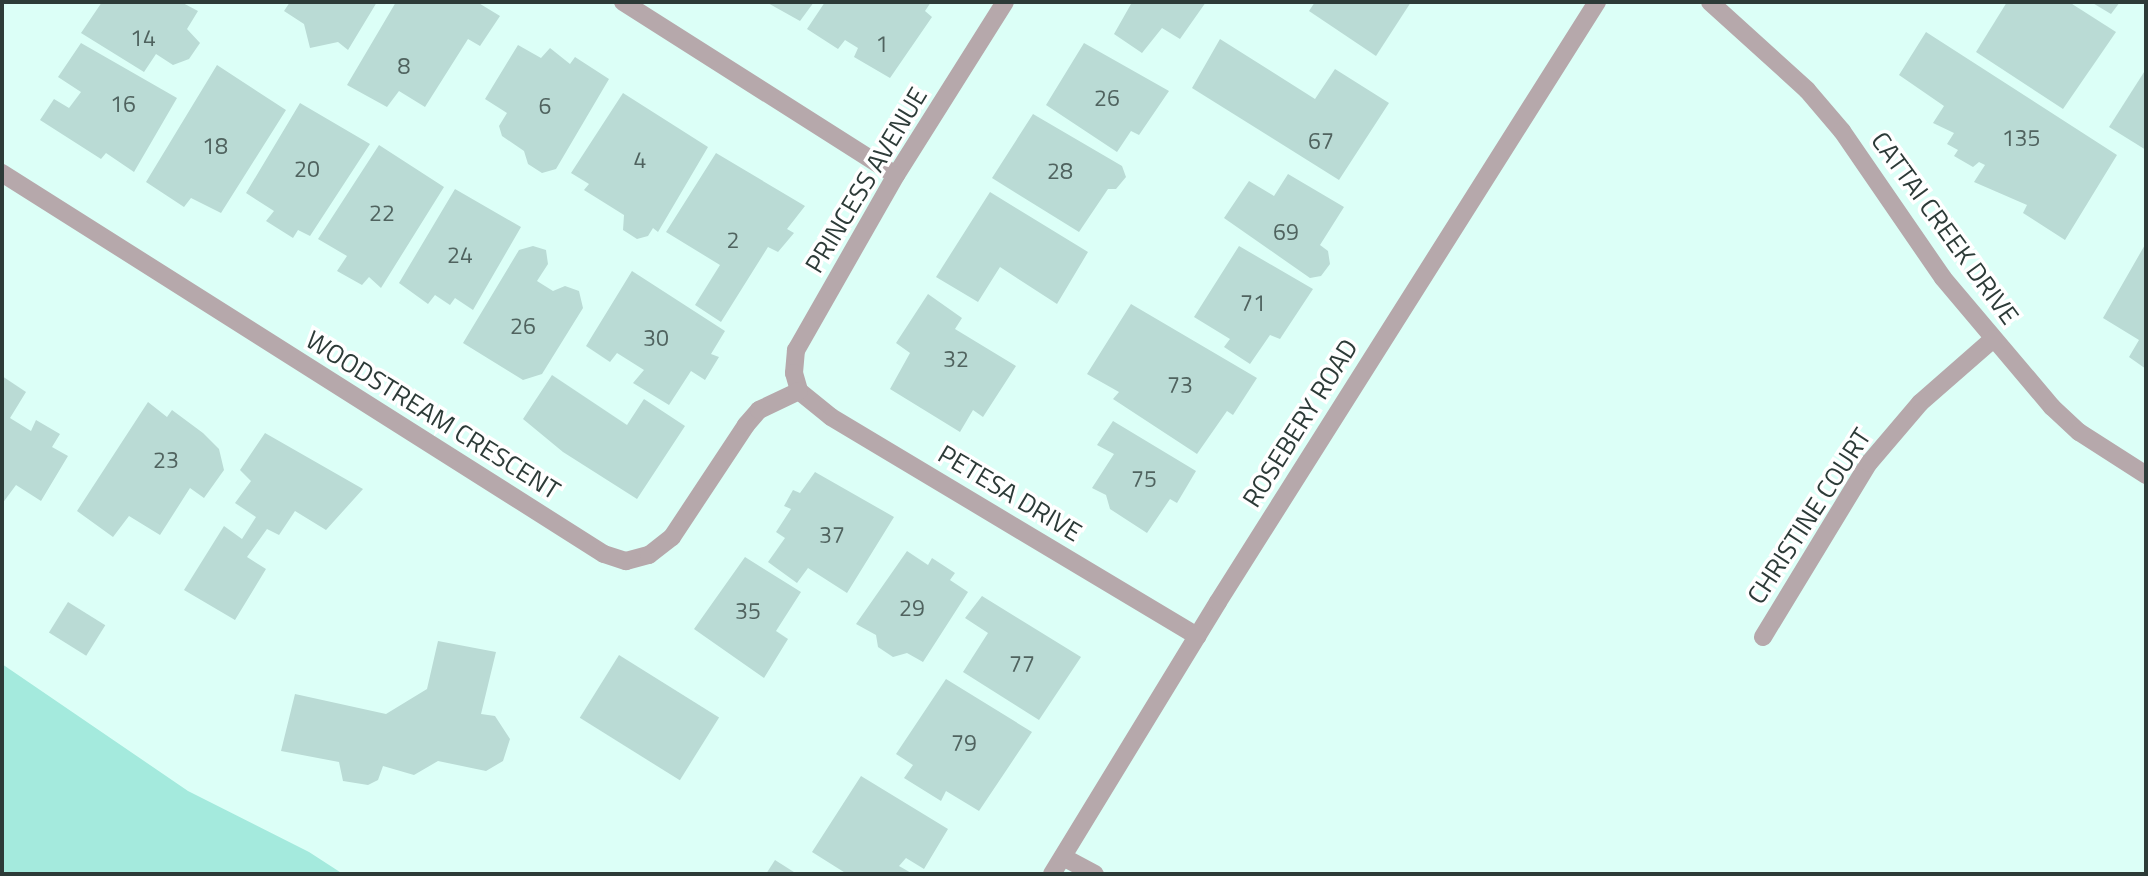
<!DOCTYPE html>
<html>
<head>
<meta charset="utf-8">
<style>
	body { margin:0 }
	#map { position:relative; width:2148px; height:876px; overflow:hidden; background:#dcfff7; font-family:"Titillium Web",sans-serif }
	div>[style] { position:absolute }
	.green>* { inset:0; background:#a4eadd }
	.building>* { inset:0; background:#badbd5; transform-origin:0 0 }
	.minor>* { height:18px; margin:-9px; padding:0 9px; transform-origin:9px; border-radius:9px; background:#b6a8ab }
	span { translate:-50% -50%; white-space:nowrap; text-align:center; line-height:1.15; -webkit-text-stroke:7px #fff; paint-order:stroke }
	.number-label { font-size:23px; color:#50635f }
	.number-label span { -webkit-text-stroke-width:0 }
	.street-label { font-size:26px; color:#2d3b38 }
	.frame { position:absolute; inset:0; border:4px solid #2d3b38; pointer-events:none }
</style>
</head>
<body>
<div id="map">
	<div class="green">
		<div style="clip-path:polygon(2px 664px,188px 791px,309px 852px,343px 874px,2px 874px)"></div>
	</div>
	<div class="building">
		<div style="clip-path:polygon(102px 2px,181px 2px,198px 11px,187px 29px,200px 43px,189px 59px,173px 65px,156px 54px,144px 72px,81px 33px)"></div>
		<div style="clip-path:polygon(290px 2px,377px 2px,348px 50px,338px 42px,310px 48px,304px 24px,284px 11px)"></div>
		<div style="clip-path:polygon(396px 2px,477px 2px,500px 16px,480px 46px,468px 39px,425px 107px,399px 91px,387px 107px,347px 85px)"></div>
		<div style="clip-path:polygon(766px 2px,814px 2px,800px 21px)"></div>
		<div style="clip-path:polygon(825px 2px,931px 2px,925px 11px,932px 17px,890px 78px,854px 57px,858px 48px,845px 40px,838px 49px,807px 29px)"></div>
		<div style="clip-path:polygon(1127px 2px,1206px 2px,1180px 39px,1162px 28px,1142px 53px,1114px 34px,1131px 4px)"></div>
		<div style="clip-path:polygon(1315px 2px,1411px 2px,1376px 56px,1309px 11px)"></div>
		<div style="clip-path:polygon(2007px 2px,2069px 2px,2116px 32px,2063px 109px,1976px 52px)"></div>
		<div style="clip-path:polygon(2091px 2px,2120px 2px,2111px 14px)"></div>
		<div style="clip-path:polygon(1926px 32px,2117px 155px,2065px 240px,2023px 213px,2027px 205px,1974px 182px,1985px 165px,1979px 162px,1973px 167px,1954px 156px,1958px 150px,1947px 144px,1954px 133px,1933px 123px,1944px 106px,1899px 75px)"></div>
		<div style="clip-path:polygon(1220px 39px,1315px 99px,1335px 69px,1389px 103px,1339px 180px,1192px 88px)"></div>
		<div style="clip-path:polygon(81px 43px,177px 98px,134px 172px,106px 153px,101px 159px,40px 120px,54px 99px,69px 108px,81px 92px,58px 77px)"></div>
		<div style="clip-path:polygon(1084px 43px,1169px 91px,1139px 135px,1131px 131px,1117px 152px,1046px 105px)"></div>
		<div style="clip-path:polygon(518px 45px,541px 58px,550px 48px,570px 64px,575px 57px,609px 79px,556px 169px,542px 173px,528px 164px,524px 151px,502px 136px,499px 126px,507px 113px,485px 99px)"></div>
		<div style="clip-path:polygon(217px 65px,286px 110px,221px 213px,191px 198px,184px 207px,146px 182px)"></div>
		<div style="clip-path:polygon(2146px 69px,2146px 150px,2109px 127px)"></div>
		<div style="clip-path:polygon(623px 93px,708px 147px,658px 232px,653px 228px,648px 236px,637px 239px,623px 230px,624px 215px,584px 190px,589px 184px,571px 173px)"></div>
		<div style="clip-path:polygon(300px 103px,370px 144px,310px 236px,298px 230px,293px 238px,266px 221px,274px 211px,246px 193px)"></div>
		<div style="clip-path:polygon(1033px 114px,1122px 166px,1126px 177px,1116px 189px,1108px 189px,1079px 232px,992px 178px)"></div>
		<div style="clip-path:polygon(379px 145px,444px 187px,381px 288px,369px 277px,362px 285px,337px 271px,347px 256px,318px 239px)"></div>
		<div style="clip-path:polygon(716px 153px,805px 206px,787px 229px,794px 233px,778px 252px,768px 247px,721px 322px,695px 305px,720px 265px,666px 232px)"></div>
		<div style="clip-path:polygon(1288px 174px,1344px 207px,1320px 245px,1328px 251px,1330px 264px,1321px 276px,1310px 278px,1224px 218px,1249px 181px,1274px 196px)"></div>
		<div style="clip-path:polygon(455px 189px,521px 227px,473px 310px,455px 298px,450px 305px,435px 295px,428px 304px,399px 283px)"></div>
		<div style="clip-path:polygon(990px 192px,1088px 252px,1057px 304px,1000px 267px,978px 302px,936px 277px)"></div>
		<div style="clip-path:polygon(2146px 243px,2146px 369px,2129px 357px,2139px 340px,2103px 318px)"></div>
		<div style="clip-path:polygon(533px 246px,546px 250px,548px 264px,537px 281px,553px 291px,565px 286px,579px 291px,583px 308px,542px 374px,523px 380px,463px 343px,519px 250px)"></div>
		<div style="clip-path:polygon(1239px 246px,1313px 289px,1280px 339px,1270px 335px,1250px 364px,1224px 347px,1230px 339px,1194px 317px)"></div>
		<div style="clip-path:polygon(632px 271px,725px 331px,711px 354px,719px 357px,705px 380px,691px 371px,669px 405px,633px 383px,644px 370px,617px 353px,610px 362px,586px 346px)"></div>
		<div style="clip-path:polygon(928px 294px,962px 318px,955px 329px,1016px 366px,983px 417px,973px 410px,960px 432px,890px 389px,910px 353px,896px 343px)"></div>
		<div style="clip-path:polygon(1131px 304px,1257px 378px,1233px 415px,1227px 411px,1197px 454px,1113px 399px,1119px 392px,1087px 374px)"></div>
		<div style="clip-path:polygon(552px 375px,627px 425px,644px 399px,685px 426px,637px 499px,563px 452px,523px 419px)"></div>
		<div style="clip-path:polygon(2px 376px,26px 392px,10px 418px,31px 431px,36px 420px,60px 434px,52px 447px,68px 456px,41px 501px,16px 485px,2px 504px)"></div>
		<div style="clip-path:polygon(148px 402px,167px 417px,172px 410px,203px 433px,219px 449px,224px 470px,204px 498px,190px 488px,160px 535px,129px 516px,113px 537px,77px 511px)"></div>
		<div style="clip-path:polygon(1113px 421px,1196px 471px,1177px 503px,1170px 499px,1147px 533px,1110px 509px,1106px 495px,1092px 488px,1114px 454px,1097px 445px)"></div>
		<div style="clip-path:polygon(265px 433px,363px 489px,326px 530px,295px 511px,279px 535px,267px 529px,247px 557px,266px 569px,235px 620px,184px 590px,224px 526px,242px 539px,256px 517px,235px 503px,251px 481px,240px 470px)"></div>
		<div style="clip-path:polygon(815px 472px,894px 517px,847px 593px,808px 568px,797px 583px,768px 562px,785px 538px,776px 532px,791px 509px,784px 506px,793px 490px,800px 493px)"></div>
		<div style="clip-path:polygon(907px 551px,928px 565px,932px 558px,955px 573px,950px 580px,968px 592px,923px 662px,907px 653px,893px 657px,878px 647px,876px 635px,856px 624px)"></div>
		<div style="clip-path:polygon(745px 557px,801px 592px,776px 631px,788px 639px,764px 678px,694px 629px)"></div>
		<div style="clip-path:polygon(982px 596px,1081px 657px,1039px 720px,963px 672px,988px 633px,965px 618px)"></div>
		<div style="left:68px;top:602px;width:44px;height:36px;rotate:32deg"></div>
		<div style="clip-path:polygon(438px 641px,496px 652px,481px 714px,495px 716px,510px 739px,503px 761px,486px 771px,438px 761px,414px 775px,383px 766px,378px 780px,368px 785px,343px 781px,339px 762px,281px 751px,295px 694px,386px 714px,427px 689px)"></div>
		<div style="left:619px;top:655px;width:118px;height:74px;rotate:32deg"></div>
		<div style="clip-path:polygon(946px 679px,1032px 732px,979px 811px,946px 791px,941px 801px,904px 778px,913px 765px,896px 754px)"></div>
		<div style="clip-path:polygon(861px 776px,948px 829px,924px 869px,906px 858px,899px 866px,913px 874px,847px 874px,812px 852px)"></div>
		<div style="clip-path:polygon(775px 860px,797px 874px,766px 874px)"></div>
	</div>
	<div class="minor">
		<div style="left:623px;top:2px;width:323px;rotate:32.4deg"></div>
		<div style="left:1005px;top:2px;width:204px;rotate:122.2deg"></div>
		<div style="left:896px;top:175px;width:202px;rotate:119.7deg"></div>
		<div style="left:796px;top:350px;width:23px;rotate:95deg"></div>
		<div style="left:794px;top:373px;width:19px;rotate:74deg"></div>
		<div style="left:799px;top:391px;width:41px;rotate:39.1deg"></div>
		<div style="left:831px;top:417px;width:427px;rotate:30.9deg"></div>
		<div style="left:1710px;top:2px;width:131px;rotate:42.2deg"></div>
		<div style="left:1807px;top:90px;width:54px;rotate:49.5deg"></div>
		<div style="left:1842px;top:131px;width:178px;rotate:55.5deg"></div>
		<div style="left:1943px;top:278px;width:169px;rotate:49.8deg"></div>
		<div style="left:2052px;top:407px;width:37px;rotate:43deg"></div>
		<div style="left:2079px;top:432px;width:80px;rotate:32.7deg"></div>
		<div style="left:2px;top:173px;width:712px;rotate:32.33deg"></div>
		<div style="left:604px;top:554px;width:23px;rotate:18deg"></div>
		<div style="left:626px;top:561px;width:24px;rotate:-15deg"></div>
		<div style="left:649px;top:555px;width:29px;rotate:-38deg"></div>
		<div style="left:672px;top:537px;width:134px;rotate:-56.5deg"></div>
		<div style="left:746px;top:425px;width:20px;rotate:-49deg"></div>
		<div style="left:759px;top:410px;width:44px;rotate:-25.4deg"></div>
		<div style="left:1763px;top:637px;width:204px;rotate:-58.7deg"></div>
		<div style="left:1869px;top:463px;width:79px;rotate:-49.6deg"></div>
		<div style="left:1920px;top:403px;width:97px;rotate:-41.2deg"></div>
		<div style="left:1063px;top:857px;width:36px;rotate:28deg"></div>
		<div style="left:1052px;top:874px;width:319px;rotate:-58.6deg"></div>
		<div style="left:1218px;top:602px;width:710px;rotate:-57.72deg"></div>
	</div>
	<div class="number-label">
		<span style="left:143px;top:38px">14</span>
		<span style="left:882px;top:44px">1</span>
		<span style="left:404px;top:66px">8</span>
		<span style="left:1107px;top:98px">26</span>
		<span style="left:123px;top:104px">16</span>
		<span style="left:545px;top:106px">6</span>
		<span style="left:2021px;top:138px">135</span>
		<span style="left:1321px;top:141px">67</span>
		<span style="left:215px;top:146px">18</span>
		<span style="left:640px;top:160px">4</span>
		<span style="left:307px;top:169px">20</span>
		<span style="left:1060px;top:171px">28</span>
		<span style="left:382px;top:213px">22</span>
		<span style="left:1286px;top:232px">69</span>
		<span style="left:733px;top:240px">2</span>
		<span style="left:460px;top:255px">24</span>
		<span style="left:1253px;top:303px">71</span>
		<span style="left:523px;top:326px">26</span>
		<span style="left:656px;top:338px">30</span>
		<span style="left:956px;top:359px">32</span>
		<span style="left:1180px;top:385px">73</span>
		<span style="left:166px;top:460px">23</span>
		<span style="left:1144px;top:479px">75</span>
		<span style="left:832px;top:535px">37</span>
		<span style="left:912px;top:608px">29</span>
		<span style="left:748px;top:611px">35</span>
		<span style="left:1022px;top:664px">77</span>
		<span style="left:964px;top:743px">79</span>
	</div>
	<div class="street-label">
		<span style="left:866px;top:180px;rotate:-59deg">PRINCESS AVENUE</span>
		<span style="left:1945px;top:228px;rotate:54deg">CATTAI CREEK DRIVE</span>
		<span style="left:433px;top:415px;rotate:32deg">WOODSTREAM CRESCENT</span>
		<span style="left:1300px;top:423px;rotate:-58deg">ROSEBERY ROAD</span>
		<span style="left:1010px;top:493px;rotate:31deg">PETESA DRIVE</span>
		<span style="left:1809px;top:516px;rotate:-57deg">CHRISTINE COURT</span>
	</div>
	<div class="frame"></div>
</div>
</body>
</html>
